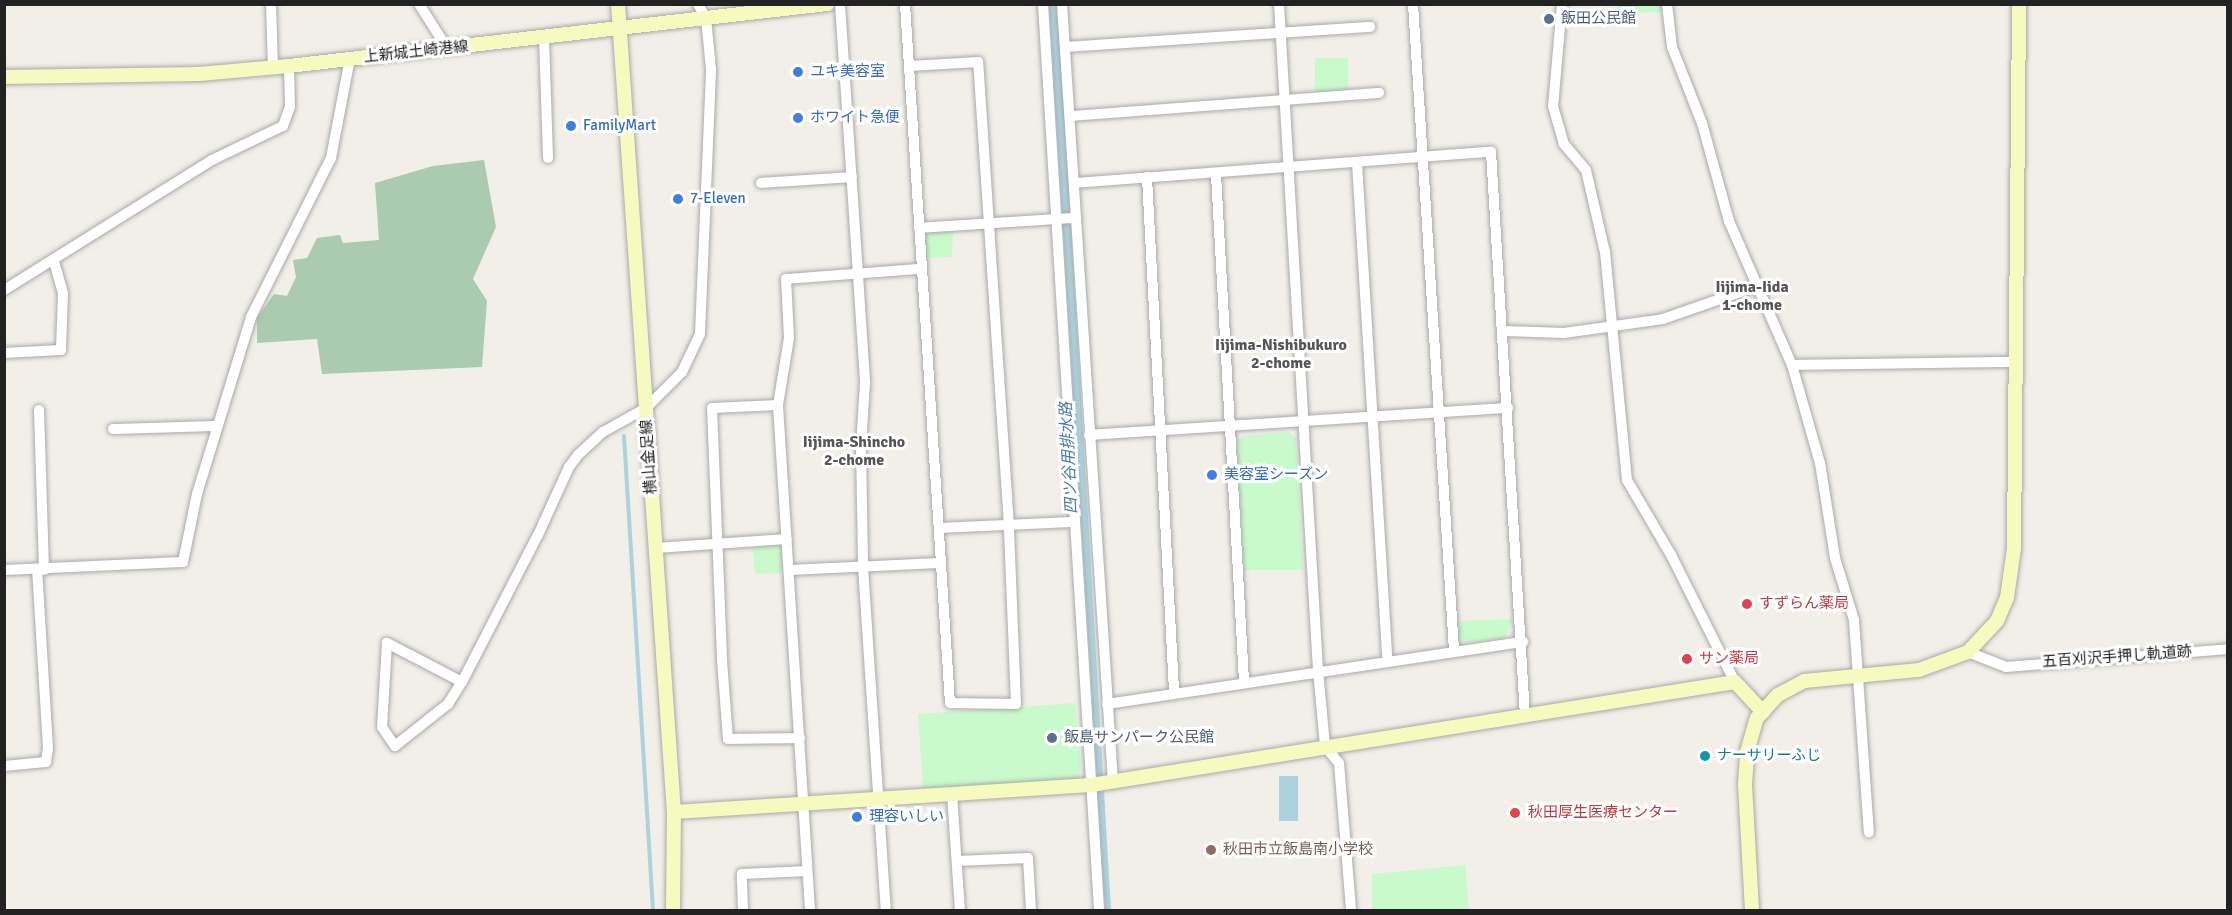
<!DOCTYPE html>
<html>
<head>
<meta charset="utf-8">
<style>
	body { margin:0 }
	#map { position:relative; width:2232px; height:915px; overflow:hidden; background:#f2efe9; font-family:Signika,"Noto Sans JP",sans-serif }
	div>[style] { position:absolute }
	.cemetery>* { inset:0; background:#aacbaf }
	.park>* { inset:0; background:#c8facc; transform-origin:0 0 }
	.water>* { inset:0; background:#aad3df; transform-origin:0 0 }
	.stream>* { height:4px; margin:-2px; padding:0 2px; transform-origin:2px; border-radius:2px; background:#aad3df }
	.roads { filter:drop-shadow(0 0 2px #a9a9a9) drop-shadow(0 0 2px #a9a9a9) }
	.street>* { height:10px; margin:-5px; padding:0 5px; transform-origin:5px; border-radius:5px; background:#fff }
	.secondary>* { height:14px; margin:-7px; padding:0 7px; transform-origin:7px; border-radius:7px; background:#f7fabf }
	.dots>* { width:16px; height:16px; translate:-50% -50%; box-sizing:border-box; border:3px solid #fff; border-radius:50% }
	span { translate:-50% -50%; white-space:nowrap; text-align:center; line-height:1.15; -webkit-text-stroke:6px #fff; paint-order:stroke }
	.service-label { font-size:15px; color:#4e5e75 }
	.left { translate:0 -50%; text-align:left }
	.street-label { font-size:15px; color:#222 }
	.shop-label { font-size:15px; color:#366cbe }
	.health-label { font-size:15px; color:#be3a42 }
	.culture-label { font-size:15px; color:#0d838f }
	.education-label { font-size:15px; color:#785e54 }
	.neighbourhood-label { font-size:16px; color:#555; font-weight:700 }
	.water-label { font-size:16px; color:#4a7aab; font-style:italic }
	.frame { position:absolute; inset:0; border:6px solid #222; pointer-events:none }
</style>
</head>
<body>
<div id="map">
	<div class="cemetery">
		<div style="clip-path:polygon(484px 160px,496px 227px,473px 279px,487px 301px,482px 367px,322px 374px,317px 339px,257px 343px,257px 318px,274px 294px,287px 296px,296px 277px,293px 260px,307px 258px,317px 238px,340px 235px,343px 243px,379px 240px,375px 183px,433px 166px)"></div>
	</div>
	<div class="park">
		<div style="clip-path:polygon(1617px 5px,1661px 5px,1663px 12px,1618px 13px)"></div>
		<div style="left:1315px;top:58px;width:33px;height:35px"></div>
		<div style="clip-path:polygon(928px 230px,953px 230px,952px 257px,925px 258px,924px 235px)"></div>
		<div style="clip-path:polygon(1288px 432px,1296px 438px,1303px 570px,1244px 570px,1237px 443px,1242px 436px)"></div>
		<div style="clip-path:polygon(776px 544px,781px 548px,781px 573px,755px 574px,752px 546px)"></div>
		<div style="clip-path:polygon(1513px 619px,1505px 638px,1466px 642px,1458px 638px,1457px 621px)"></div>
		<div style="clip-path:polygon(1075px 703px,1081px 767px,1078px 780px,923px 789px,918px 714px)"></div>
		<div style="clip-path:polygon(1465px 865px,1469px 910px,1372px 910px,1372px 874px)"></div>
	</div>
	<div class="water">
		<div style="clip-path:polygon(1049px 5px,1058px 5px,1111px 910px,1105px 910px)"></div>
		<div style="left:1279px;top:776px;width:19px;height:45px"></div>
	</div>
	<div class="stream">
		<div style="left:624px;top:436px;width:475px;rotate:86.5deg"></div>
	</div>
	<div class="roads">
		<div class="street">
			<div style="left:271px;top:4px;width:64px;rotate:88.2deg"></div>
			<div style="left:419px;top:4px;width:52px;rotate:57.5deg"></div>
			<div style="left:840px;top:4px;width:380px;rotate:86.2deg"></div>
			<div style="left:865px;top:383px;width:64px;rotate:93.6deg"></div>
			<div style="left:861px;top:447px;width:120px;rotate:89deg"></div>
			<div style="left:863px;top:567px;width:344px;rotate:86.2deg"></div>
			<div style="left:905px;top:4px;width:700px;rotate:86.32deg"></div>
			<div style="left:950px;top:703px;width:66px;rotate:0.9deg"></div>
			<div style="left:1016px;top:704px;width:178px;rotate:-92.3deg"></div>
			<div style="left:1009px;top:526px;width:465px;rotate:-93.8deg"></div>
			<div style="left:978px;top:62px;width:68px;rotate:176.6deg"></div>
			<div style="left:1043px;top:4px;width:908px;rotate:86.46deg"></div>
			<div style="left:1062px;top:4px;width:780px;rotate:86.25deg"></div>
			<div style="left:1279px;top:4px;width:667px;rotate:86.65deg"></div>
			<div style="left:1318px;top:670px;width:76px;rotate:84.7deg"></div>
			<div style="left:1325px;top:746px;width:22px;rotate:51deg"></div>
			<div style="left:1339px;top:763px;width:147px;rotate:85.3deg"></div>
			<div style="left:1413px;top:4px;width:647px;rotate:86.37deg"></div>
			<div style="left:1562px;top:4px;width:102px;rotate:95deg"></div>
			<div style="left:1553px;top:106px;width:40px;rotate:74deg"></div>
			<div style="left:1564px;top:144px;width:34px;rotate:50deg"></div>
			<div style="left:1586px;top:170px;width:84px;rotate:77deg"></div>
			<div style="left:1605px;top:252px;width:229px;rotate:84.5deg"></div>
			<div style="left:1627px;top:480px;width:87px;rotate:59.6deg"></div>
			<div style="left:1671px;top:555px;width:142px;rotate:63.3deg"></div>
			<div style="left:1667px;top:4px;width:43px;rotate:83.4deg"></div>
			<div style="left:1672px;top:47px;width:82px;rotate:68.5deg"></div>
			<div style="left:1702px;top:123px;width:102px;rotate:74.6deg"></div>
			<div style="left:1729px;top:221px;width:157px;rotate:66.4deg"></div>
			<div style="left:1792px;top:365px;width:102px;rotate:74.1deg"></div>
			<div style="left:1820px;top:463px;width:96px;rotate:81deg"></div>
			<div style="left:1835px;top:558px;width:65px;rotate:73deg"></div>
			<div style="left:1854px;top:620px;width:213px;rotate:86deg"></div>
			<div style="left:544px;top:37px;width:121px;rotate:88.1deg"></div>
			<div style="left:1066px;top:47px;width:305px;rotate:-3.8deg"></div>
			<div style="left:1071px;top:116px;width:309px;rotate:-4.3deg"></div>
			<div style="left:1357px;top:163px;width:498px;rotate:86.5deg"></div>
			<div style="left:1216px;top:174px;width:508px;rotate:86.84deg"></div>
			<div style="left:1147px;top:177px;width:515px;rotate:86.99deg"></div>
			<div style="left:761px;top:183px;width:91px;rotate:-3.8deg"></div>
			<div style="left:1074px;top:183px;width:418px;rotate:-4.3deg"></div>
			<div style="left:1491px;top:152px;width:565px;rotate:86.55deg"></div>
			<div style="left:919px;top:228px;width:156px;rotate:-3.7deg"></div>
			<div style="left:4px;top:290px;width:245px;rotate:-32deg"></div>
			<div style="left:212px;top:160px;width:79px;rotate:-25.6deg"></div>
			<div style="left:283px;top:126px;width:20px;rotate:-70deg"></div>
			<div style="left:290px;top:107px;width:41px;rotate:-91.4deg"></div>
			<div style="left:1505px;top:331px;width:59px;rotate:1.9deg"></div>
			<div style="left:1564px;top:333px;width:100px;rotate:-8deg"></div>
			<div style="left:1663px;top:319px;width:100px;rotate:-19.3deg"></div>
			<div style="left:4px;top:353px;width:57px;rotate:-3deg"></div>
			<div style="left:61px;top:350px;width:57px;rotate:-88deg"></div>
			<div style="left:63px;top:293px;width:35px;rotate:-106deg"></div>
			<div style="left:1792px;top:365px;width:222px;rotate:-0.8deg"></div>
			<div style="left:778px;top:405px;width:66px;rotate:177.4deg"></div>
			<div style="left:712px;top:408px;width:252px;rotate:87.7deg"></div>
			<div style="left:722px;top:660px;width:79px;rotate:85.7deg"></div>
			<div style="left:728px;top:739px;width:72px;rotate:-0.8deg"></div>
			<div style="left:39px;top:410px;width:160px;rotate:88.2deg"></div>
			<div style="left:113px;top:429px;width:104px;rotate:-1.7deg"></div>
			<div style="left:1089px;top:435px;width:420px;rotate:-3.7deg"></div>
			<div style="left:939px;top:528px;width:133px;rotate:-2.6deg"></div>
			<div style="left:656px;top:548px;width:131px;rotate:-3.9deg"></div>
			<div style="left:4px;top:570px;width:179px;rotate:-2.6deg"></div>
			<div style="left:183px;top:562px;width:69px;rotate:-78.4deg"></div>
			<div style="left:197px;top:494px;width:185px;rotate:-73deg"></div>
			<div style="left:251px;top:317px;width:178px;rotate:-63.3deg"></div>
			<div style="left:331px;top:158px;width:102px;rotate:-79.2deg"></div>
			<div style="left:789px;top:570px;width:150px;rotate:-2.7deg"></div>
			<div style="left:1968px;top:652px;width:41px;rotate:21.5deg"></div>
			<div style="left:2006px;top:667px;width:223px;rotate:-4.6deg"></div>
			<div style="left:462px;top:682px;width:85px;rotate:-152.5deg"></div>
			<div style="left:387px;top:643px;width:84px;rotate:93.4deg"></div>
			<div style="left:382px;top:727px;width:23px;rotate:56deg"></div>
			<div style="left:395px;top:746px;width:68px;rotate:-38.4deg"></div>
			<div style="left:448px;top:704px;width:26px;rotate:-58deg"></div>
			<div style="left:462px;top:682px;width:165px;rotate:-62.7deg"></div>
			<div style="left:538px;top:535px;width:75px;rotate:-65.5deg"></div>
			<div style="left:569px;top:467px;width:15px;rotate:-53deg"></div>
			<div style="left:578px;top:455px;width:34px;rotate:-43deg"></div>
			<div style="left:603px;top:432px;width:49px;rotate:-29.2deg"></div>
			<div style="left:646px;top:408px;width:51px;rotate:-45deg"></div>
			<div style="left:682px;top:372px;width:42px;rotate:-64.7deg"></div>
			<div style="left:700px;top:334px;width:265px;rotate:-87.6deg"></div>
			<div style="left:711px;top:69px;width:51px;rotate:-95.6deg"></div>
			<div style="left:706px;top:18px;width:16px;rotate:-120deg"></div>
			<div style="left:1107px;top:704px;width:421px;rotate:-8.5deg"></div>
			<div style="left:4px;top:766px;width:42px;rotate:-5.4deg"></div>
			<div style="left:46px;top:762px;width:14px;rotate:-82deg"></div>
			<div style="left:48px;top:748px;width:178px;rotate:-93.5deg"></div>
			<div style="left:952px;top:794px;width:116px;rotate:86.1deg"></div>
			<div style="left:957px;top:861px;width:71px;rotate:-2.4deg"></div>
			<div style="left:1028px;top:858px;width:52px;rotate:86.7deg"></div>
			<div style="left:743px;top:910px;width:36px;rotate:-92deg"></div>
			<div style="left:742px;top:874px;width:65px;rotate:-2.6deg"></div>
			<div style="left:810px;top:910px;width:506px;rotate:-93.63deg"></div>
			<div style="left:778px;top:405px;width:68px;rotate:-80.7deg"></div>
			<div style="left:789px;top:338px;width:59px;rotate:-92.9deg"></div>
			<div style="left:786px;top:279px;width:134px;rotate:-4.3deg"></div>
		</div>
		<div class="secondary">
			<div style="left:618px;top:4px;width:810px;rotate:86.04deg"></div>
			<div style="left:674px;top:812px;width:98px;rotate:90.6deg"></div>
			<div style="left:4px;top:77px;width:195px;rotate:-0.9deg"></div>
			<div style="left:199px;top:74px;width:90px;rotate:-5.1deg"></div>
			<div style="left:289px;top:66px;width:542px;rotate:-6.57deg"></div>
			<div style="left:674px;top:812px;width:418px;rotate:-3.7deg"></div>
			<div style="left:1091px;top:785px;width:652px;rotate:-9.09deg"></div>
			<div style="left:1735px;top:682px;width:41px;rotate:47deg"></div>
			<div style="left:1752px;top:910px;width:126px;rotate:-93.2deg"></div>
			<div style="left:1745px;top:784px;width:32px;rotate:-86deg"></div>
			<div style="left:1747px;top:752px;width:35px;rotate:-74deg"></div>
			<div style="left:1757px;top:718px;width:31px;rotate:-48deg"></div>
			<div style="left:1778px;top:695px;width:30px;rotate:-28deg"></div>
			<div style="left:1804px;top:681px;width:116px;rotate:-5.5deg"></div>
			<div style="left:1919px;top:670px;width:52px;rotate:-20.2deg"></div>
			<div style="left:1968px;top:652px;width:42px;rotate:-46.9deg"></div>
			<div style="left:1997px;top:621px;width:25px;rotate:-67deg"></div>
			<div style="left:2007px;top:598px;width:50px;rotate:-82deg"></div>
			<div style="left:2014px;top:548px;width:544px;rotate:-89.47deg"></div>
		</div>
	</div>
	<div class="dots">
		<div style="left:1549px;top:19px;background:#5c6f8a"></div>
		<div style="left:798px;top:72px;background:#3f7fe0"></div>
		<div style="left:798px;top:118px;background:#3f7fe0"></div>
		<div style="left:571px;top:126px;background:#3f7fe0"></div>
		<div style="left:678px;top:199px;background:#3f7fe0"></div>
		<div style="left:1212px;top:475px;background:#3f7fe0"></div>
		<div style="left:1747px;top:604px;background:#e0444e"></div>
		<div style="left:1687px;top:659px;background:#e0444e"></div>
		<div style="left:1052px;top:738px;background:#5c6f8a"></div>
		<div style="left:1705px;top:756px;background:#0f9aa8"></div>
		<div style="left:1515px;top:813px;background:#e0444e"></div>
		<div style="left:857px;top:817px;background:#3f7fe0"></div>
		<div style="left:1211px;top:850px;background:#8d6e63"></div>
	</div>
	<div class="service-label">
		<span class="left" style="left:1561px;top:19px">飯田公民館</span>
		<span class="left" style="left:1064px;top:738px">飯島サンパーク公民館</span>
	</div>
	<div class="street-label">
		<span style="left:416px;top:52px;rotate:-6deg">上新城土崎港線</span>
		<span style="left:649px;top:457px;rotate:-94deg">横山金足線</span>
		<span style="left:2117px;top:657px;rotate:-4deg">五百刈沢手押し軌道跡</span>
	</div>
	<div class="shop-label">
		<span class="left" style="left:810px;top:72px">ユキ美容室</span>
		<span class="left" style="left:810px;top:118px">ホワイト急便</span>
		<span class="left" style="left:583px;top:126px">FamilyMart</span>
		<span class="left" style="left:690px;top:199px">7-Eleven</span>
		<span class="left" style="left:1224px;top:475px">美容室シーズン</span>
		<span class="left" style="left:869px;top:817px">理容いしい</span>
	</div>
	<div class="health-label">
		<span class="left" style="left:1759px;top:604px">すずらん薬局</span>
		<span class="left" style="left:1699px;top:659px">サン薬局</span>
		<span class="left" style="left:1528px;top:813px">秋田厚生医療センター</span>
	</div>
	<div class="culture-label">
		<span class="left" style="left:1717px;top:756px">ナーサリーふじ</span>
	</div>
	<div class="education-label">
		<span class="left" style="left:1223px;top:850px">秋田市立飯島南小学校</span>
	</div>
	<div class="neighbourhood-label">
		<span style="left:1752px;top:296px">Iijima-Iida<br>1-chome</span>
		<span style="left:1281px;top:354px">Iijima-Nishibukuro<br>2-chome</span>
		<span style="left:854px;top:451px">Iijima-Shincho<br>2-chome</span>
	</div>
	<div class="water-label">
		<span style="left:1069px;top:458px;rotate:-93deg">四ツ谷用排水路</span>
	</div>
	<div class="frame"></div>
</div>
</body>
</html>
